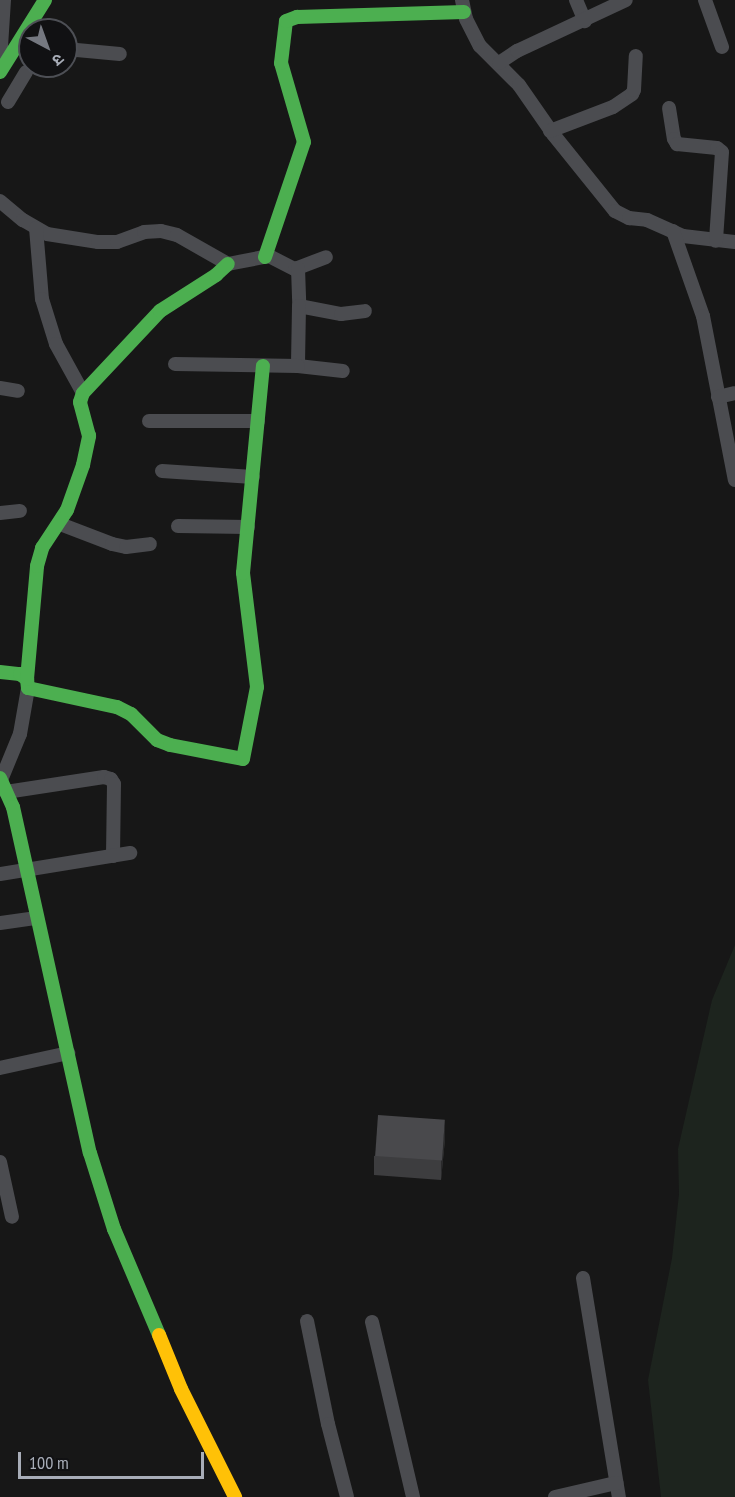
<!DOCTYPE html>
<html>
<head>
<meta charset="utf-8">
<style>
	body { margin:0 }
	#map { position:relative; width:735px; height:1497px; overflow:hidden; background:#171717; font-family:"PT Sans Narrow","Noto Sans Devanagari",sans-serif }
	div>[style] { position:absolute }
	.green>* { inset:0; background:#1d241e }
	.street>* { height:14px; margin:-7px; padding:0 7px; transform-origin:7px; border-radius:7px; background:#4b4c50 }
	.fast>* { height:14px; margin:-7px; padding:0 7px; transform-origin:7px; border-radius:7px; background:#4caf50 }
	.slow>* { height:14px; margin:-7px; padding:0 7px; transform-origin:7px; border-radius:7px; background:#ffc107 }
	.wall>* { inset:0; background:#3d3d3f }
	.shaded-wall>* { inset:0; background:#29292a }
	.building>* { inset:0; background:#49494c; transform-origin:0 0 }
	span { translate:-50% -50%; white-space:nowrap; text-align:center; line-height:1.15; -webkit-text-stroke:4.5px #111113; paint-order:stroke }
	.north { position:absolute; left:18px; top:18px; width:60px; height:60px; box-sizing:border-box; background:#111113; border:2px solid #4d4f55; border-radius:50%; rotate:139deg; font-size:16px; font-weight:700; line-height:24px; text-align:center; color:#a8adb8 }
	.north::after { content:''; display:block; margin:auto; width:21px; height:27px; background:#757880; clip-path:polygon(50% 0,100% 100%,50% 72%,0 100%) }
	.scale { position:absolute; left:18px; top:1452px; width:186px; height:27px; box-sizing:border-box; border:3px solid #a8adb8; border-top:0; padding-left:8px; font-size:18px; line-height:21px; white-space:nowrap; color:#a8adb8; -webkit-text-stroke:4px #111113; paint-order:stroke }
</style>
</head>
<body>
<div id="map">
	<div class="green">
		<div style="clip-path:polygon(735px 945px,735px 1497px,661px 1497px,648px 1380px,672px 1258px,679px 1194px,678px 1149px,712px 1000px)"></div>
	</div>
	<div class="street">
		<div style="left:462px;top:0;width:19px;rotate:78deg"></div>
		<div style="left:466px;top:19px;width:30px;rotate:63deg"></div>
		<div style="left:480px;top:46px;width:55px;rotate:45deg"></div>
		<div style="left:519px;top:85px;width:60px;rotate:55.2deg"></div>
		<div style="left:553px;top:134px;width:99px;rotate:51.2deg"></div>
		<div style="left:615px;top:211px;width:16px;rotate:27deg"></div>
		<div style="left:629px;top:218px;width:18px;rotate:6deg"></div>
		<div style="left:647px;top:220px;width:39px;rotate:24deg"></div>
		<div style="left:683px;top:236px;width:52px;rotate:6.6deg"></div>
		<div style="left:576px;top:0;width:23px;rotate:67deg"></div>
		<div style="left:705px;top:0;width:50px;rotate:70.1deg"></div>
		<div style="left:66px;top:49px;width:54px;rotate:5.3deg"></div>
		<div style="left:499px;top:63px;width:22px;rotate:-34deg"></div>
		<div style="left:517px;top:51px;width:120px;rotate:-25.1deg"></div>
		<div style="left:2px;top:68px;width:6px;rotate:-108deg"></div>
		<div style="left:0;top:62px;width:62px;rotate:-86.3deg"></div>
		<div style="left:8px;top:102px;width:35px;rotate:-59deg"></div>
		<div style="left:669px;top:108px;width:31px;rotate:81deg"></div>
		<div style="left:674px;top:139px;width:6px;rotate:59deg"></div>
		<div style="left:677px;top:144px;width:40px;rotate:5.7deg"></div>
		<div style="left:717px;top:148px;width:6px;rotate:39deg"></div>
		<div style="left:722px;top:152px;width:89px;rotate:93.9deg"></div>
		<div style="left:550px;top:131px;width:67px;rotate:-20.9deg"></div>
		<div style="left:613px;top:107px;width:23px;rotate:-34deg"></div>
		<div style="left:632px;top:94px;width:4px;rotate:-63deg"></div>
		<div style="left:634px;top:90px;width:34px;rotate:-87deg"></div>
		<div style="left:0;top:201px;width:30px;rotate:40deg"></div>
		<div style="left:23px;top:220px;width:28px;rotate:30deg"></div>
		<div style="left:47px;top:234px;width:52px;rotate:8.9deg"></div>
		<div style="left:98px;top:242px;width:19px"></div>
		<div style="left:117px;top:242px;width:29px;rotate:-20deg"></div>
		<div style="left:144px;top:232px;width:17px;rotate:-3deg"></div>
		<div style="left:161px;top:231px;width:16px;rotate:14deg"></div>
		<div style="left:177px;top:235px;width:59px;rotate:29.6deg"></div>
		<div style="left:228px;top:264px;width:42px;rotate:-11deg"></div>
		<div style="left:269px;top:256px;width:29px;rotate:27deg"></div>
		<div style="left:295px;top:269px;width:33px;rotate:-21deg"></div>
		<div style="left:36px;top:228px;width:71px;rotate:85.2deg"></div>
		<div style="left:42px;top:299px;width:47px;rotate:72.7deg"></div>
		<div style="left:56px;top:344px;width:56px;rotate:61.1deg"></div>
		<div style="left:673px;top:231px;width:90px;rotate:70.6deg"></div>
		<div style="left:703px;top:316px;width:167px;rotate:79deg"></div>
		<div style="left:298px;top:268px;width:38px;rotate:88deg"></div>
		<div style="left:299px;top:306px;width:43px;rotate:10.8deg"></div>
		<div style="left:341px;top:314px;width:24px;rotate:-7deg"></div>
		<div style="left:299px;top:306px;width:60px;rotate:91deg"></div>
		<div style="left:298px;top:366px;width:45px;rotate:6.3deg"></div>
		<div style="left:175px;top:364px;width:123px;rotate:0.9deg"></div>
		<div style="left:0;top:388px;width:18px;rotate:9deg"></div>
		<div style="left:718px;top:397px;width:17px;rotate:-13deg"></div>
		<div style="left:149px;top:421px;width:109px"></div>
		<div style="left:162px;top:471px;width:91px;rotate:3.8deg"></div>
		<div style="left:0;top:513px;width:20px;rotate:-6deg"></div>
		<div style="left:60px;top:524px;width:56px;rotate:21deg"></div>
		<div style="left:112px;top:544px;width:14px;rotate:12deg"></div>
		<div style="left:126px;top:547px;width:24px;rotate:-7deg"></div>
		<div style="left:178px;top:526px;width:70px;rotate:0.8deg"></div>
		<div style="left:1px;top:780px;width:50px;rotate:-67.6deg"></div>
		<div style="left:20px;top:734px;width:47px;rotate:-80.1deg"></div>
		<div style="left:6px;top:792px;width:99px;rotate:-8.7deg"></div>
		<div style="left:104px;top:777px;width:7px;rotate:16deg"></div>
		<div style="left:111px;top:779px;width:6px;rotate:59deg"></div>
		<div style="left:114px;top:784px;width:72px;rotate:90.8deg"></div>
		<div style="left:0;top:874px;width:132px;rotate:-9.2deg"></div>
		<div style="left:0;top:923px;width:37px;rotate:-8deg"></div>
		<div style="left:0;top:1068px;width:70px;rotate:-12.4deg"></div>
		<div style="left:0;top:1162px;width:56px;rotate:77.7deg"></div>
		<div style="left:583px;top:1278px;width:222px;rotate:80.7deg"></div>
		<div style="left:307px;top:1321px;width:105px;rotate:78.5deg"></div>
		<div style="left:328px;top:1424px;width:75px;rotate:75.4deg"></div>
		<div style="left:372px;top:1322px;width:180px;rotate:76.8deg"></div>
		<div style="left:555px;top:1497px;width:63px;rotate:-12.9deg"></div>
	</div>
	<div class="fast">
		<div style="left:0;top:72px;width:85px;rotate:-58deg"></div>
		<div style="left:265px;top:257px;width:121px;rotate:-71.3deg"></div>
		<div style="left:304px;top:142px;width:82px;rotate:-106.2deg"></div>
		<div style="left:281px;top:63px;width:42px;rotate:-83.2deg"></div>
		<div style="left:286px;top:21px;width:12px;rotate:-20deg"></div>
		<div style="left:297px;top:17px;width:167px;rotate:-1.7deg"></div>
		<div style="left:0;top:672px;width:20px;rotate:6deg"></div>
		<div style="left:20px;top:674px;width:9px;rotate:36deg"></div>
		<div style="left:27px;top:679px;width:9px;rotate:84deg"></div>
		<div style="left:28px;top:688px;width:91px;rotate:12.1deg"></div>
		<div style="left:117px;top:707px;width:16px;rotate:27deg"></div>
		<div style="left:131px;top:714px;width:37px;rotate:45deg"></div>
		<div style="left:157px;top:740px;width:14px;rotate:21deg"></div>
		<div style="left:170px;top:745px;width:74px;rotate:10.9deg"></div>
		<div style="left:243px;top:759px;width:73px;rotate:-79deg"></div>
		<div style="left:257px;top:687px;width:115px;rotate:-97deg"></div>
		<div style="left:243px;top:573px;width:208px;rotate:-84.5deg"></div>
		<div style="left:27px;top:679px;width:113px;rotate:-84.9deg"></div>
		<div style="left:37px;top:566px;width:19px;rotate:-74deg"></div>
		<div style="left:42px;top:548px;width:45px;rotate:-56.7deg"></div>
		<div style="left:67px;top:510px;width:48px;rotate:-70.4deg"></div>
		<div style="left:83px;top:465px;width:30px;rotate:-78deg"></div>
		<div style="left:89px;top:436px;width:35px;rotate:-105deg"></div>
		<div style="left:80px;top:402px;width:9px;rotate:-72deg"></div>
		<div style="left:83px;top:393px;width:112px;rotate:-46.8deg"></div>
		<div style="left:160px;top:311px;width:67px;rotate:-32.7deg"></div>
		<div style="left:216px;top:275px;width:16px;rotate:-43deg"></div>
		<div style="left:0;top:778px;width:32px;rotate:66deg"></div>
		<div style="left:13px;top:807px;width:354px;rotate:77.5deg"></div>
		<div style="left:90px;top:1153px;width:80px;rotate:72.5deg"></div>
		<div style="left:114px;top:1229px;width:115px;rotate:67deg"></div>
	</div>
	<div class="slow">
		<div style="left:159px;top:1335px;width:58px;rotate:67.8deg"></div>
		<div style="left:181px;top:1389px;width:121px;rotate:63.4deg"></div>
	</div>
	<div class="wall">
		<div style="clip-path:polygon(445px 1139px,441px 1180px,374px 1175px,374px 1156px)"></div>
	</div>
	<div class="shaded-wall">
		<div style="clip-path:polygon(445px 1120px,445px 1139px,441px 1180px,441px 1161px)"></div>
	</div>
	<div class="building">
		<div style="left:378px;top:1115px;width:67px;height:41px;rotate:4deg"></div>
	</div>
	<div class="north">उ</div>
	<div class="scale">100 m</div>
</div>
</body>
</html>
